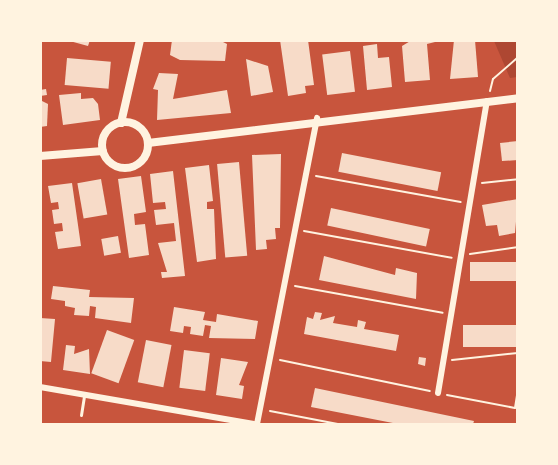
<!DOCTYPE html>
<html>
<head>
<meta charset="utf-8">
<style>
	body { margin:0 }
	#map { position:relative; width:558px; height:465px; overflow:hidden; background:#c8553d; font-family:"Alegreya Sans",sans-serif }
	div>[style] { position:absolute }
	.green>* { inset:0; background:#ae4732 }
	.building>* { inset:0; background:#f7dbc8; transform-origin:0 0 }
	.path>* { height:2px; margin:-1px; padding:0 1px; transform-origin:1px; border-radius:1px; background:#fff3e0 }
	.service>* { height:3px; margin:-1.5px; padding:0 1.5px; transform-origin:1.5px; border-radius:1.5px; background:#fff3e0 }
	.minor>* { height:6px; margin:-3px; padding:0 3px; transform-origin:3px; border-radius:3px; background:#fff3e0 }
	.tertiary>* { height:8px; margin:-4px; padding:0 4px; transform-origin:4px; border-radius:4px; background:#fff3e0 }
	.tertiary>.ring { margin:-4px; padding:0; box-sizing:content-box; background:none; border:8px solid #fff3e0; border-radius:50% }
	span { translate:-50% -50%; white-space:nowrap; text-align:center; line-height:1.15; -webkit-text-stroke:4.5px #fff3e0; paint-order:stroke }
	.frame { position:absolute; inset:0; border:42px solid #fff3e0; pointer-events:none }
</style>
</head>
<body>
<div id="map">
	<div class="green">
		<div style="clip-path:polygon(494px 41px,517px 41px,517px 77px,510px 78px)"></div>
	</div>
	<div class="building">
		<div style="clip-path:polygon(66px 40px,90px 40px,88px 46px)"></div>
		<div style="clip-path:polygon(172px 40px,219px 40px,227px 44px,225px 61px,180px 60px,170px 55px)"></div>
		<div style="clip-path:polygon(280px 40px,308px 40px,314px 85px,305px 86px,306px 93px,288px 96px)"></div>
		<div style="clip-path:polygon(412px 40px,443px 40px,427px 44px,430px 80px,405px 82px,402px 46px)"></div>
		<div style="clip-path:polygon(454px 40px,475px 40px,478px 77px,450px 79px)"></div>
		<div style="clip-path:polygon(377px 44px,378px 58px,389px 57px,392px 87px,367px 90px,363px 46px)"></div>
		<div style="left:350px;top:51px;width:41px;height:28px;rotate:83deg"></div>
		<div style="left:67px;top:58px;width:44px;height:27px;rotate:5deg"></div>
		<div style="clip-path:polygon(246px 59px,268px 66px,273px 92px,251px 96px)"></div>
		<div style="clip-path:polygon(159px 73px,178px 74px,173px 99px,227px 90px,231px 113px,157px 120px,158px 90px,153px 89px)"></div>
		<div style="clip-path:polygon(46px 89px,47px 95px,40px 96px,40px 90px)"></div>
		<div style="clip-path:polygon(81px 93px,81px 99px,93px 98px,98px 104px,100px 120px,63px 125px,59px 95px)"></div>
		<div style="clip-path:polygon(40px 100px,48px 104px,47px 126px,40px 127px)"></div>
		<div style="clip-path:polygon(518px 141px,518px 160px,502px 161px,500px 143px)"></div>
		<div style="left:342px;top:153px;width:101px;height:19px;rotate:11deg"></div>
		<div style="clip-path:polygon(281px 154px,280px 228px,275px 228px,276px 239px,266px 240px,267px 249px,256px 250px,252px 155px)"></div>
		<div style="left:239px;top:162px;width:94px;height:22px;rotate:85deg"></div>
		<div style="clip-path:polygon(209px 165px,213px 201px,207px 202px,207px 209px,214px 209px,216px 259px,197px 262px,185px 168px)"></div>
		<div style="clip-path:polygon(173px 171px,185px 276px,162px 278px,161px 272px,167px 272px,158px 243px,176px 241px,174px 223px,156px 225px,154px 210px,166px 209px,165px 202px,153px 203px,150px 174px)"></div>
		<div style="clip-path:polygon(141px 176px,146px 212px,134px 214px,135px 225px,145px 224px,149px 255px,129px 258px,118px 179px)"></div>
		<div style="left:101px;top:179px;width:36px;height:24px;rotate:80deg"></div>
		<div style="clip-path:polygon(72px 183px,81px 246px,58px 249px,55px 232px,63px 231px,62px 223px,54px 224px,52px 210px,59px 209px,58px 202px,51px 203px,48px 186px)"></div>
		<div style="clip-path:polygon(518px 199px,515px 233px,499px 236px,497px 225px,486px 226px,482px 205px)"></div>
		<div style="left:331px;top:208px;width:101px;height:18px;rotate:12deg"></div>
		<div style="left:118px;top:236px;width:17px;height:17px;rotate:80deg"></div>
		<div style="clip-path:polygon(324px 256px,395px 275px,396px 268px,417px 273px,416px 299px,319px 280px)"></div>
		<div style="left:518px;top:262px;width:19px;height:48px;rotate:90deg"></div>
		<div style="clip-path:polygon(53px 286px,90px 290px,89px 297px,134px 298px,131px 323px,95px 318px,96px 307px,90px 306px,89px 316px,74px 315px,75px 308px,65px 306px,65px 301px,51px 299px)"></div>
		<div style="clip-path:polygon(174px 307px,205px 312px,203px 320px,216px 322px,217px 314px,258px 321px,255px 339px,209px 338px,211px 326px,205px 325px,203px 336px,190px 334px,191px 327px,184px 326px,183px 333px,170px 331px)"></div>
		<div style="clip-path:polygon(315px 312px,322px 313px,320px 320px,335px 316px,333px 323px,357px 327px,358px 320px,366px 322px,364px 329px,399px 335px,396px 351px,304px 334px,307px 317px,313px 319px)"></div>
		<div style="clip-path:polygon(40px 318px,55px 319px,51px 362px,40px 361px)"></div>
		<div style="left:518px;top:325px;width:22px;height:55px;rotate:90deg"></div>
		<div style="left:107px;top:330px;width:29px;height:46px;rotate:20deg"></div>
		<div style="left:146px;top:340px;width:26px;height:43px;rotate:11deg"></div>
		<div style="clip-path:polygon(66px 345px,75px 346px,74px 354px,89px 349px,90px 374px,63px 370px)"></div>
		<div style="left:184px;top:350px;width:26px;height:38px;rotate:7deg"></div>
		<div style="clip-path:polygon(419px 357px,426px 358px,425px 366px,418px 364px)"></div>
		<div style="clip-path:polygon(221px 358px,248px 362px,239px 385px,244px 386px,242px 399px,216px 395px)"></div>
		<div style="clip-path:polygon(315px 388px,474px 421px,473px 424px,398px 424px,311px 407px)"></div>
	</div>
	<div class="path">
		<div style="left:490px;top:91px;width:12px;rotate:-76deg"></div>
		<div style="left:493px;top:79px;width:33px;rotate:-41deg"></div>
		<div style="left:316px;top:176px;width:147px;rotate:10.2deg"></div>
		<div style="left:482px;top:183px;width:36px;rotate:-6deg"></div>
		<div style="left:304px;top:231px;width:150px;rotate:10.3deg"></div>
		<div style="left:470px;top:254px;width:49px;rotate:-8.3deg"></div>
		<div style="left:295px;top:286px;width:150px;rotate:10.3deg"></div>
		<div style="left:280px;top:360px;width:153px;rotate:11.7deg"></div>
		<div style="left:452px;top:360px;width:66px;rotate:-6.1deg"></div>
		<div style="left:447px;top:395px;width:69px;rotate:10.8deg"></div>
		<div style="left:515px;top:408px;width:19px;rotate:-81deg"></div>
		<div style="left:270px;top:411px;width:69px;rotate:10.8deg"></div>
	</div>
	<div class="service">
		<div style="left:81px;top:415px;width:19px;rotate:-81deg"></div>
	</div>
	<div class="minor">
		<div style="left:40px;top:387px;width:217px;rotate:9.8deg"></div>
		<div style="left:438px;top:393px;width:296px;rotate:-80.5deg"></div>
		<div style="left:257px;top:424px;width:312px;rotate:-78.9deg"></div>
	</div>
	<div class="tertiary">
		<div class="ring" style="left:102px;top:122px;width:38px;height:38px"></div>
		<div style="left:121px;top:123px;width:85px;rotate:-77.1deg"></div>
		<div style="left:148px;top:143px;width:373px;rotate:-6.9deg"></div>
		<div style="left:40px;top:156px;width:63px;rotate:-4.5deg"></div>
	</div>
	<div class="frame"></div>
</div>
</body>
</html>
